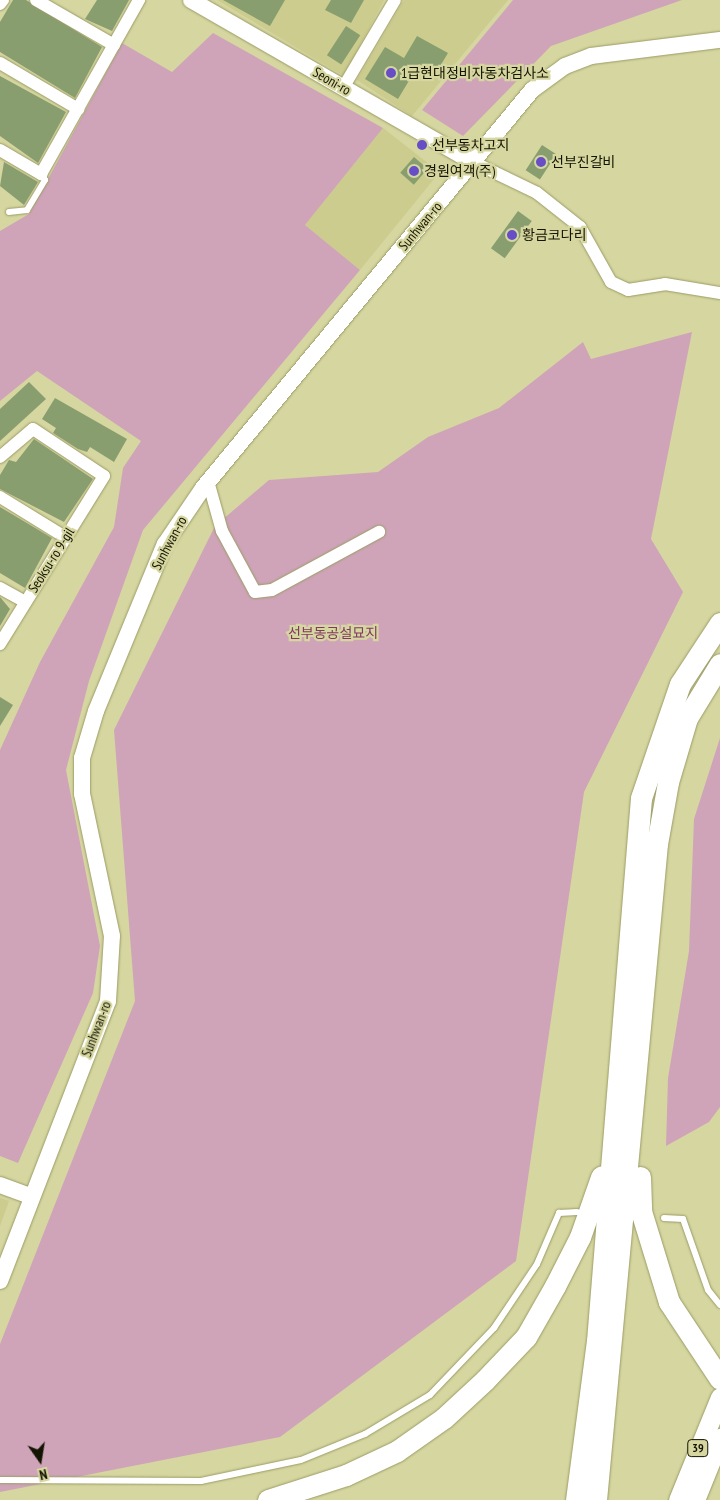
<!DOCTYPE html>
<html>
<head>
<meta charset="utf-8">
<style>
	body { margin:0 }
	#map { position:relative; width:720px; height:1500px; overflow:hidden; background:#d6d6a0; font-family:"PT Sans Narrow","Noto Sans KR",sans-serif }
	div>[style] { position:absolute }
	.built>* { inset:0; background:#cccc8e }
	.green>* { inset:0; background:#cfa4b9 }
	.building>* { inset:0; background:#899e6f; transform-origin:0 0 }
	.roads { filter:drop-shadow(0 0 1px #9c9c67) drop-shadow(0 0 1px #9c9c67) }
	.lane>* { height:6px; margin:-3px; padding:0 3px; transform-origin:3px; border-radius:3px; background:#fff }
	.street>* { height:12px; margin:-6px; padding:0 6px; transform-origin:6px; border-radius:6px; background:#fff }
	.secondary>* { height:16px; margin:-8px; padding:0 8px; transform-origin:8px; border-radius:8px; background:#fff }
	.primary>* { height:19px; margin:-9.5px; padding:0 9.5px; transform-origin:9.5px; border-radius:9.5px; background:#fff }
	.highway>* { height:21px; margin:-10.5px; padding:0 10.5px; transform-origin:10.5px; border-radius:10.5px; background:#fff }
	.dots>* { width:14px; height:14px; translate:-50% -50%; box-sizing:border-box; border:2px solid #d6d6a0; border-radius:50% }
	span { translate:-50% -50%; white-space:nowrap; text-align:center; line-height:1.15; -webkit-text-stroke:4.5px #d6d6a0; paint-order:stroke }
	.shield-label span { padding:1px 4px; background:#d6d6a0; border:1px solid; border-radius:4px; -webkit-text-stroke-width:0 }
	.shield-label { font-size:12px; color:#141402; font-weight:700 }
	.poi-label { font-size:14px; color:#141402 }
	.left { translate:0 -50%; text-align:left }
	.street-label { font-size:14px; color:#141402 }
	.park-label { font-size:14px; color:#823961 }
	.north { position:absolute; left:15px; top:1435px; width:50px; height:50px; -webkit-text-stroke:4px #d6d6a0; paint-order:stroke; rotate:167deg; font-size:14px; font-weight:700; line-height:20px; text-align:center; color:#141402 }
	.north::after { content:''; display:block; margin:auto; width:18px; height:22px; background:#141402; clip-path:polygon(50% 0,100% 100%,50% 72%,0 100%) }
</style>
</head>
<body>
<div id="map">
	<div class="built">
		<div style="clip-path:polygon(217px 0,384px 0,344px 76px)"></div>
		<div style="clip-path:polygon(404px 0,508px 0,412px 116px,357px 80px)"></div>
		<div style="clip-path:polygon(383px 128px,433px 167px,434px 179px,360px 270px,305px 225px)"></div>
		<div style="clip-path:polygon(0 1198px,9px 1201px,0 1226px)"></div>
	</div>
	<div class="green">
		<div style="clip-path:polygon(513px 0,682px 0,551px 46px,463px 136px,422px 110px)"></div>
		<div style="clip-path:polygon(213px 33px,383px 128px,305px 225px,360px 270px,143px 530px,89px 681px,66px 770px,100px 946px,93px 993px,18px 1163px,0 1156px,0 750px,40px 662px,114px 527px,123px 468px,141px 441px,37px 371px,0 401px,0 231px,29px 214px,122px 43px,172px 72px)"></div>
		<div style="clip-path:polygon(692px 332px,651px 539px,683px 592px,584px 792px,516px 1261px,280px 1437px,0 1492px,0 1344px,135px 1001px,114px 730px,215px 526px,269px 480px,378px 472px,428px 437px,499px 408px,583px 342px,591px 359px)"></div>
		<div style="clip-path:polygon(720px 738px,720px 1107px,709px 1122px,666px 1146px,668px 1078px,689px 951px,694px 819px)"></div>
	</div>
	<div class="building">
		<div style="clip-path:polygon(13px 0,26px 0,102px 47px,75px 98px,0 52px,0 22px)"></div>
		<div style="clip-path:polygon(97px 0,129px 0,112px 31px,85px 19px)"></div>
		<div style="clip-path:polygon(223px 0,285px 0,270px 26px)"></div>
		<div style="clip-path:polygon(331px 0,364px 0,351px 23px,325px 10px)"></div>
		<div style="left:346px;top:26px;width:17px;height:35px;rotate:33deg"></div>
		<div style="clip-path:polygon(417px 36px,448px 53px,436px 73px,419px 64px,398px 99px,365px 79px,385px 47px,404px 58px)"></div>
		<div style="clip-path:polygon(0 76px,66px 112px,38px 163px,0 136px)"></div>
		<div style="left:542px;top:145px;width:17px;height:30px;rotate:33deg"></div>
		<div style="left:414px;top:157px;width:18px;height:21px;rotate:41deg"></div>
		<div style="clip-path:polygon(4px 162px,38px 182px,24px 205px,0 186px)"></div>
		<div style="left:518px;top:211px;width:17px;height:46px;rotate:36deg"></div>
		<div style="clip-path:polygon(29px 382px,46px 399px,0 441px,0 409px)"></div>
		<div style="clip-path:polygon(55px 398px,127px 439px,114px 462px,90px 447px,87px 452px,78px 449px,53px 433px,56px 428px,42px 419px)"></div>
		<div style="clip-path:polygon(34px 439px,93px 479px,64px 522px,0 489px,0 475px,9px 460px,16px 462px)"></div>
		<div style="clip-path:polygon(0 507px,52px 538px,25px 588px,0 573px)"></div>
		<div style="clip-path:polygon(0 597px,10px 609px,0 626px)"></div>
		<div style="clip-path:polygon(0 697px,13px 705px,0 726px)"></div>
	</div>
	<div class="roads">
		<div class="lane">
			<div style="left:9px;top:212px;width:18px;rotate:-6deg"></div>
			<div style="left:27px;top:210px;width:35px;rotate:-59deg"></div>
			<div style="left:45px;top:180px;width:7px;rotate:-124deg"></div>
			<div style="left:664px;top:1218px;width:19px;rotate:3deg"></div>
			<div style="left:683px;top:1219px;width:75px;rotate:70.6deg"></div>
			<div style="left:708px;top:1290px;width:19px;rotate:51deg"></div>
			<div style="left:0;top:1480px;width:201px;rotate:0.3deg"></div>
			<div style="left:201px;top:1481px;width:102px;rotate:-11.9deg"></div>
			<div style="left:301px;top:1460px;width:69px;rotate:-22.1deg"></div>
			<div style="left:365px;top:1434px;width:76px;rotate:-31deg"></div>
			<div style="left:430px;top:1395px;width:93px;rotate:-46.3deg"></div>
			<div style="left:494px;top:1328px;width:77px;rotate:-56.1deg"></div>
			<div style="left:537px;top:1264px;width:56px;rotate:-66.7deg"></div>
			<div style="left:559px;top:1213px;width:18px;rotate:-3deg"></div>
		</div>
		<div class="street">
			<div style="left:36px;top:0;width:90px;rotate:30deg"></div>
			<div style="left:0;top:4px;width:5px;rotate:-53deg"></div>
			<div style="left:0;top:63px;width:91px;rotate:30.5deg"></div>
			<div style="left:343px;top:88px;width:102px;rotate:-59.4deg"></div>
			<div style="left:0;top:150px;width:48px;rotate:30.3deg"></div>
			<div style="left:41px;top:174px;width:200px;rotate:-60.6deg"></div>
			<div style="left:473px;top:162px;width:71px;rotate:25.8deg"></div>
			<div style="left:537px;top:193px;width:55px;rotate:38.3deg"></div>
			<div style="left:580px;top:227px;width:63px;rotate:60.6deg"></div>
			<div style="left:611px;top:282px;width:19px;rotate:25deg"></div>
			<div style="left:628px;top:290px;width:37px;rotate:-9deg"></div>
			<div style="left:665px;top:284px;width:56px;rotate:9.3deg"></div>
			<div style="left:0;top:457px;width:43px;rotate:-40.3deg"></div>
			<div style="left:33px;top:429px;width:85px;rotate:33.5deg"></div>
			<div style="left:104px;top:476px;width:198px;rotate:121.8deg"></div>
			<div style="left:208px;top:481px;width:52px;rotate:74.4deg"></div>
			<div style="left:222px;top:531px;width:69px;rotate:61.6deg"></div>
			<div style="left:255px;top:592px;width:17px;rotate:-7deg"></div>
			<div style="left:272px;top:590px;width:122px;rotate:-28.5deg"></div>
			<div style="left:0;top:497px;width:76px;rotate:31.6deg"></div>
			<div style="left:0;top:588px;width:29px;rotate:29deg"></div>
		</div>
		<div class="secondary">
			<div style="left:191px;top:0;width:325px;rotate:29.9deg"></div>
			<div style="left:0;top:1185px;width:32px;rotate:20deg"></div>
			<div style="left:0;top:1281px;width:300px;rotate:-68.9deg"></div>
			<div style="left:108px;top:1001px;width:65px;rotate:-86.5deg"></div>
			<div style="left:112px;top:936px;width:145px;rotate:-101.9deg"></div>
			<div style="left:82px;top:794px;width:36px;rotate:-90deg"></div>
			<div style="left:82px;top:758px;width:49px;rotate:-73.4deg"></div>
			<div style="left:96px;top:711px;width:181px;rotate:-67.6deg"></div>
			<div style="left:165px;top:544px;width:68px;rotate:-55.8deg"></div>
			<div style="left:203px;top:488px;width:516px;rotate:-50.42deg"></div>
			<div style="left:532px;top:90px;width:41px;rotate:-36deg"></div>
			<div style="left:565px;top:66px;width:28px;rotate:-21deg"></div>
			<div style="left:591px;top:56px;width:130px;rotate:-7.1deg"></div>
		</div>
		<div class="primary">
			<div style="left:678px;top:1500px;width:111px;rotate:-67.8deg"></div>
			<div style="left:695px;top:1500px;width:67px;rotate:-68deg"></div>
		</div>
		<div class="highway">
			<div style="left:640px;top:1177px;width:34px;rotate:88deg"></div>
			<div style="left:641px;top:1211px;width:95px;rotate:72.9deg"></div>
			<div style="left:669px;top:1302px;width:92px;rotate:56.5deg"></div>
			<div style="left:268px;top:1500px;width:82px;rotate:-17.8deg"></div>
			<div style="left:346px;top:1475px;width:56px;rotate:-25.2deg"></div>
			<div style="left:397px;top:1451px;width:57px;rotate:-35.1deg"></div>
			<div style="left:444px;top:1418px;width:56px;rotate:-42.8deg"></div>
			<div style="left:485px;top:1380px;width:59px;rotate:-46.4deg"></div>
			<div style="left:526px;top:1337px;width:59px;rotate:-60.4deg"></div>
			<div style="left:555px;top:1286px;width:55px;rotate:-63deg"></div>
			<div style="left:580px;top:1237px;width:64px;rotate:-70.7deg"></div>
			<div style="left:576px;top:1500px;width:160px;rotate:-82.5deg"></div>
			<div style="left:597px;top:1341px;width:545px;rotate:-85.37deg"></div>
			<div style="left:641px;top:798px;width:120px;rotate:-71.1deg"></div>
			<div style="left:680px;top:684px;width:73px;rotate:-56.7deg"></div>
			<div style="left:596px;top:1500px;width:659px;rotate:-84.69deg"></div>
			<div style="left:657px;top:844px;width:63px;rotate:-79.9deg"></div>
			<div style="left:668px;top:782px;width:67px;rotate:-73.5deg"></div>
			<div style="left:687px;top:718px;width:63px;rotate:-58.6deg"></div>
		</div>
	</div>
	<div class="dots">
		<div style="left:391px;top:73px;background:#674ec7"></div>
		<div style="left:422px;top:145px;background:#674ec7"></div>
		<div style="left:541px;top:162px;background:#674ec7"></div>
		<div style="left:414px;top:171px;background:#674ec7"></div>
		<div style="left:512px;top:235px;background:#674ec7"></div>
	</div>
	<div class="shield-label">
		<span style="left:698px;top:1448px">39</span>
	</div>
	<div class="poi-label">
		<span class="left" style="left:401px;top:73px">1급현대정비자동차검사소</span>
		<span class="left" style="left:432px;top:145px">선부동차고지</span>
		<span class="left" style="left:551px;top:162px">선부진갈비</span>
		<span class="left" style="left:424px;top:171px">경원여객(주)</span>
		<span class="left" style="left:522px;top:235px">황금코다리</span>
	</div>
	<div class="street-label">
		<span style="left:332px;top:81px;rotate:30deg">Seoni-ro</span>
		<span style="left:420px;top:226px;rotate:-50deg">Sunhwan-ro</span>
		<span style="left:169px;top:543px;rotate:-62deg">Sunhwan-ro</span>
		<span style="left:51px;top:560px;rotate:-58deg">Seoksu-ro 9-gil</span>
		<span style="left:96px;top:1029px;rotate:-69deg">Sunhwan-ro</span>
	</div>
	<div class="park-label">
		<span style="left:333px;top:633px">선부동공설묘지</span>
	</div>
	<div class="north">N</div>
</div>
</body>
</html>
